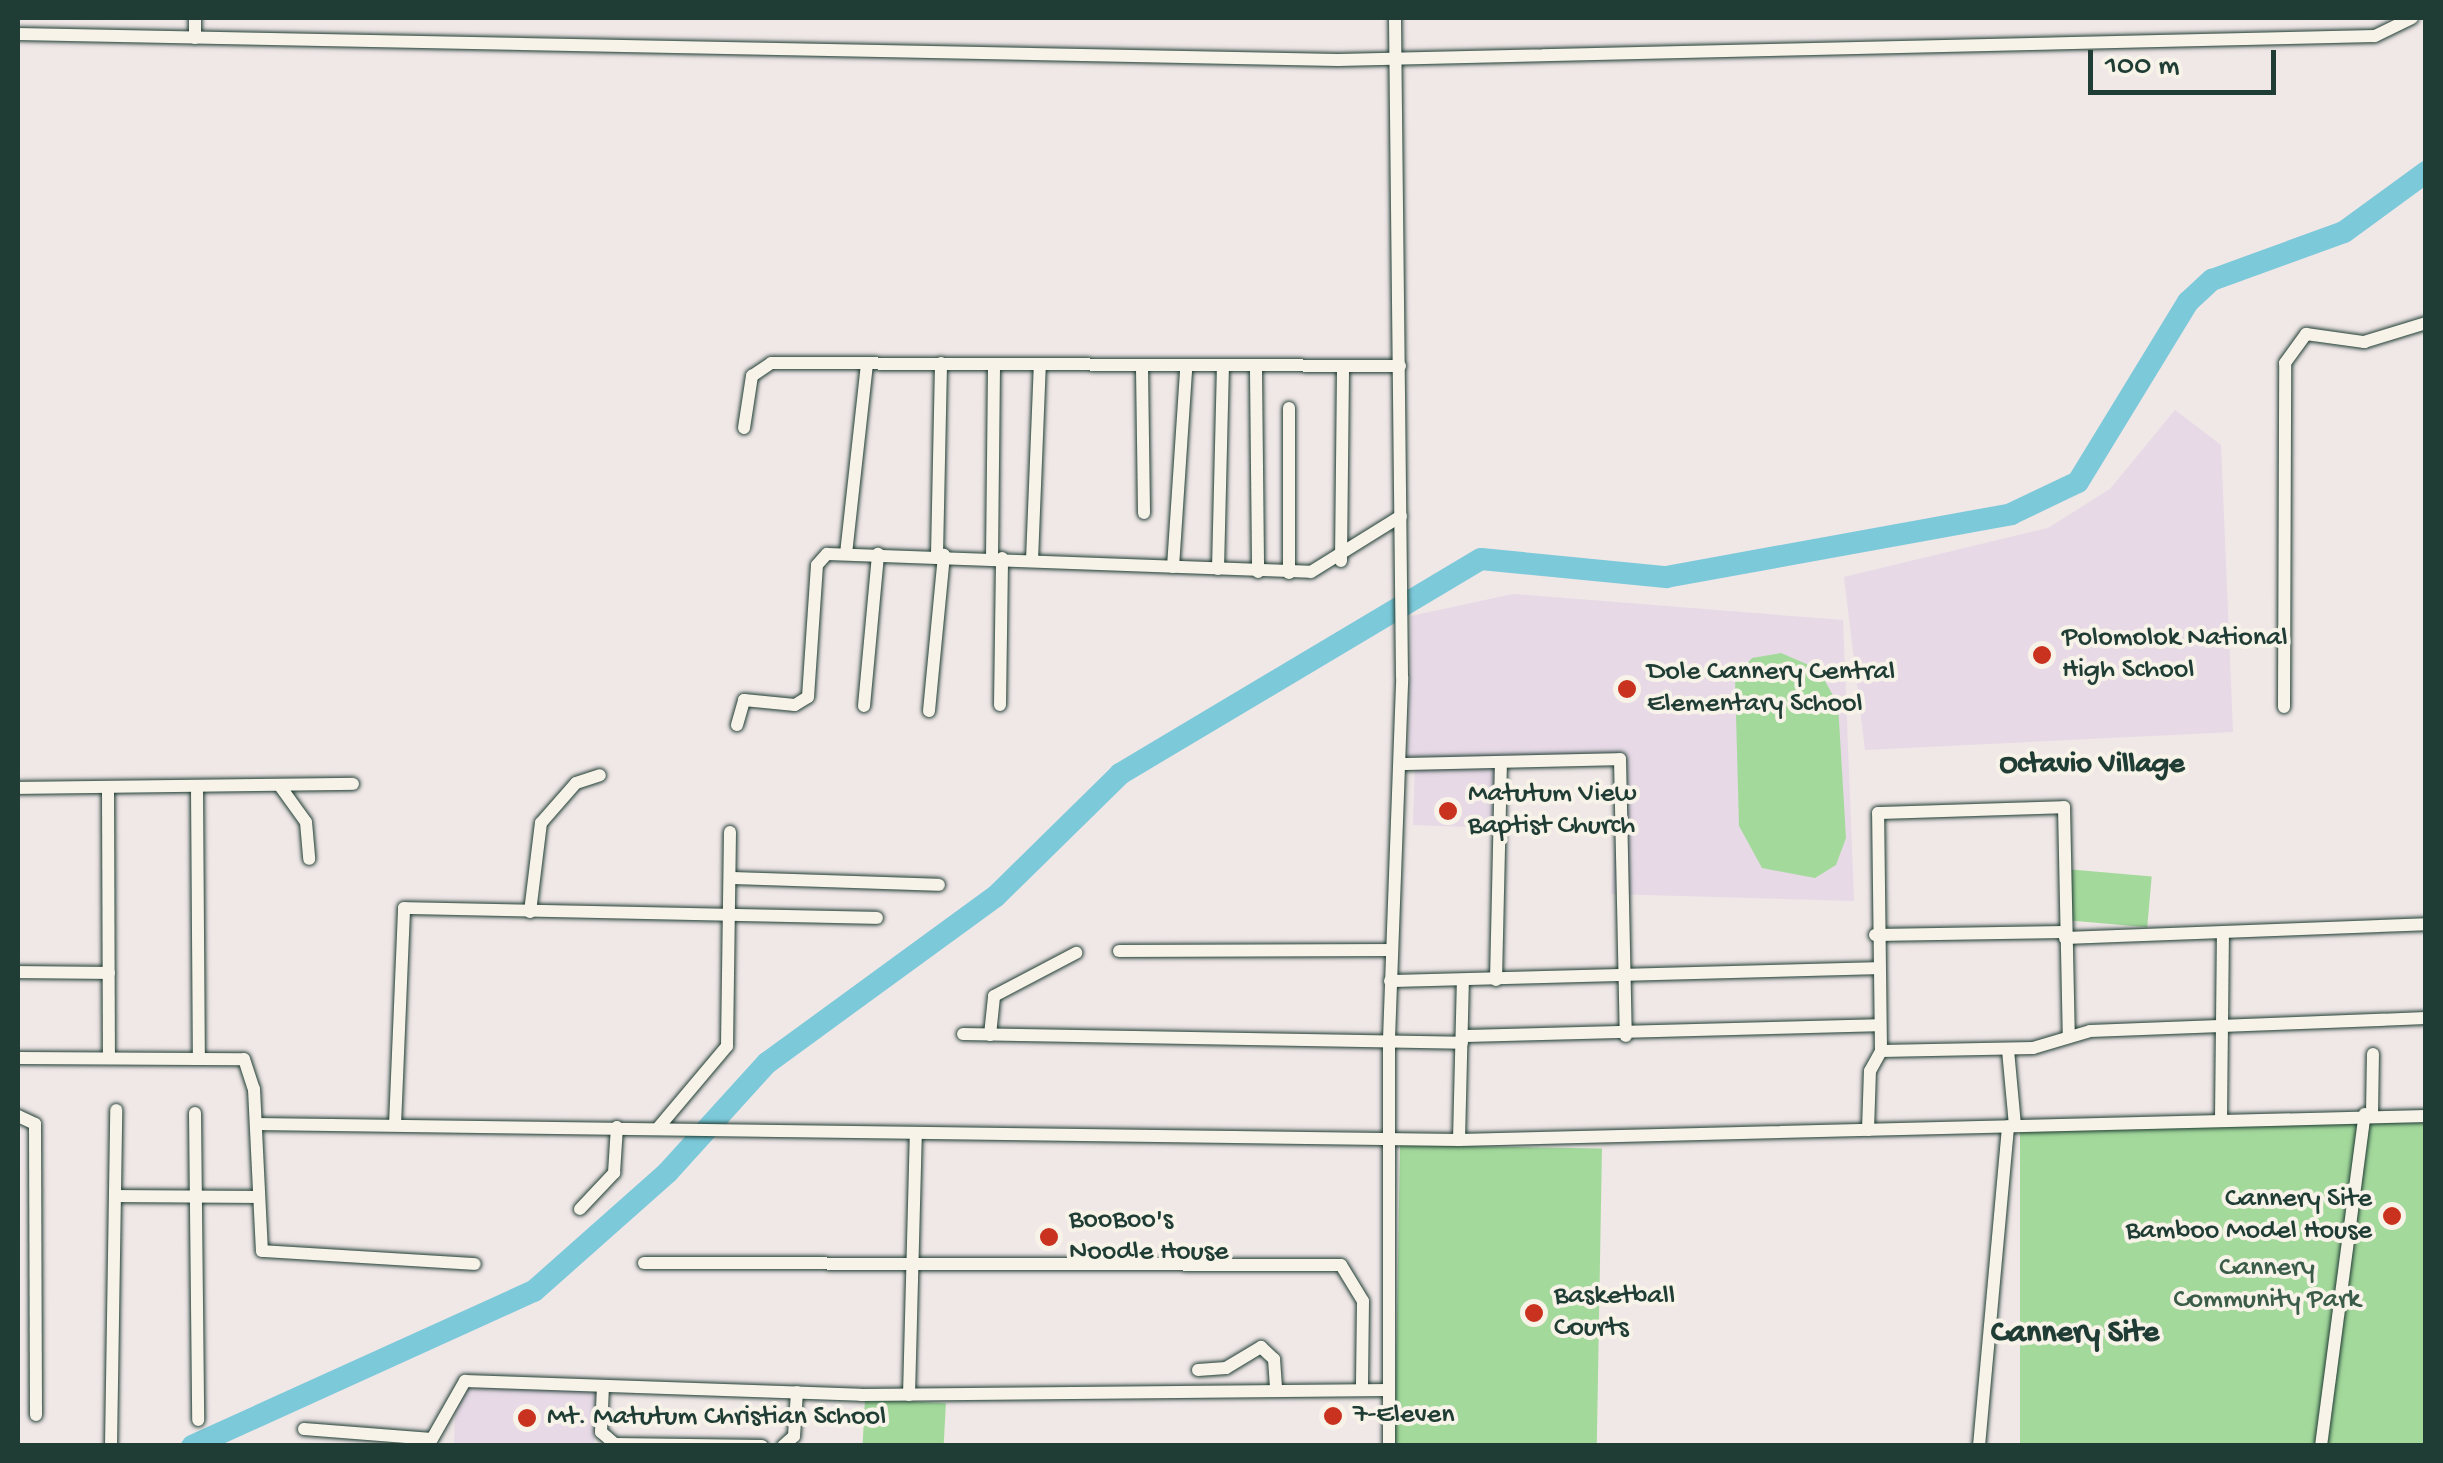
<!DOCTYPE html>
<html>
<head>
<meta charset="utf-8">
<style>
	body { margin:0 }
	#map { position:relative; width:2443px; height:1463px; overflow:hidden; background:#f0e7e7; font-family:"Gochi Hand",sans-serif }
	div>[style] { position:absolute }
	.built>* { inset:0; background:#e7d9e6; transform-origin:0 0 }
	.green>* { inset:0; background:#a4d99c; transform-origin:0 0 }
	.river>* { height:22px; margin:-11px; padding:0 11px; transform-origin:11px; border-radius:11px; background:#7cc9da }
	.roads { filter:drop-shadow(0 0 2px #1f3d34) drop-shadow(0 0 2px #1f3d34) }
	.minor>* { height:12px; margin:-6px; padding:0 6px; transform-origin:6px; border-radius:6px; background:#f7f3e8 }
	.dots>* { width:28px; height:28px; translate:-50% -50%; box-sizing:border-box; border:5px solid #f7f3e8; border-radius:50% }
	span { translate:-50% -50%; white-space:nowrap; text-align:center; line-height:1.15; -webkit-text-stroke:8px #f7f3e8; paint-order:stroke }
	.poi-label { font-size:28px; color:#1f3d34 }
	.left { translate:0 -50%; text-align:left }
	.right { translate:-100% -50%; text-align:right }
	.park-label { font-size:28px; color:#3a5c49 }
	.neighbourhood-label { font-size:30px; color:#1f3d34; font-weight:700 }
	.quarter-label { font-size:32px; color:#1f3d34; font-weight:700 }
	.frame { position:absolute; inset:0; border:20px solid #1f3d34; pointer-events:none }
	.scale { position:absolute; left:2088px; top:50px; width:188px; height:45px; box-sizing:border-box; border:5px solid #1f3d34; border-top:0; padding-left:12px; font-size:30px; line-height:35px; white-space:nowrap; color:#1f3d34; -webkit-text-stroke:8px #f7f3e8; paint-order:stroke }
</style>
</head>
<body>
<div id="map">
	<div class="built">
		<div style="clip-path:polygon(2175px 410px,2221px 445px,2233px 732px,1865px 750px,1844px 577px,2048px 528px,2110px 489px)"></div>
		<div style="clip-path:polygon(1513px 594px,1843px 620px,1854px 901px,1611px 894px,1622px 758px,1408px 757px,1411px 616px)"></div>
		<div style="left:1498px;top:766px;width:62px;height:83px;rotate:92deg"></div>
		<div style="left:456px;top:1387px;width:140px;height:58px;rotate:2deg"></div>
	</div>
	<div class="green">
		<div style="clip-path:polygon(1781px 653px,1818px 669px,1838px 704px,1846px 838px,1836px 865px,1815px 878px,1762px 868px,1739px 826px,1735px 678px,1752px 658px)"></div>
		<div style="left:2066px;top:869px;width:86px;height:51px;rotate:5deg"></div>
		<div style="left:2425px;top:1123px;width:322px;height:405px;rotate:90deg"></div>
		<div style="left:1400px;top:1145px;width:202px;height:300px;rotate:1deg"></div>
		<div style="left:865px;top:1399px;width:81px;height:47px;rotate:3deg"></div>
	</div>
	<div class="river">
		<div style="left:192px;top:1446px;width:375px;rotate:-24.4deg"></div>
		<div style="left:534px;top:1291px;width:179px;rotate:-41.6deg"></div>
		<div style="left:668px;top:1172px;width:147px;rotate:-47.8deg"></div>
		<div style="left:767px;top:1063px;width:283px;rotate:-36.1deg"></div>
		<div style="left:996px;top:896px;width:174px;rotate:-44.5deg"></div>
		<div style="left:1120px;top:774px;width:420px;rotate:-30.8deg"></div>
		<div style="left:1481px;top:559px;width:186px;rotate:5.6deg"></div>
		<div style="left:1666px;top:577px;width:351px;rotate:-10.3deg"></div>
		<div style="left:2011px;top:514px;width:74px;rotate:-25.5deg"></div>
		<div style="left:2078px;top:482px;width:211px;rotate:-58.6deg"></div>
		<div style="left:2188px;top:302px;width:33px;rotate:-43deg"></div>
		<div style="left:2212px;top:280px;width:140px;rotate:-20deg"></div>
		<div style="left:2344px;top:232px;width:102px;rotate:-36.2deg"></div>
	</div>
	<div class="roads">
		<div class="minor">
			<div style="left:18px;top:34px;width:1320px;rotate:1.13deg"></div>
			<div style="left:1338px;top:60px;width:1037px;rotate:-1.33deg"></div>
			<div style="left:2375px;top:36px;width:41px;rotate:-25.9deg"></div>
			<div style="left:195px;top:38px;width:20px;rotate:-90deg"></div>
			<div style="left:1142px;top:368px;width:145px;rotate:89.2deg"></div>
			<div style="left:1256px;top:371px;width:201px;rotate:89.4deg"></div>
			<div style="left:744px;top:428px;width:53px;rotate:-81.3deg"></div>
			<div style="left:752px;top:376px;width:23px;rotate:-34deg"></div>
			<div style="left:771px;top:363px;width:629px;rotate:0.27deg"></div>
			<div style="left:846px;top:554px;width:192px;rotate:-83.7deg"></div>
			<div style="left:937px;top:555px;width:192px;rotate:-88.8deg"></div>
			<div style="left:992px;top:558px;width:194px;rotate:-89.4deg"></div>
			<div style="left:1032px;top:560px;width:195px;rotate:-87.7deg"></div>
			<div style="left:1341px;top:561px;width:192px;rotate:-89.4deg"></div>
			<div style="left:1173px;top:567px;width:198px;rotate:-86.2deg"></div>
			<div style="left:1218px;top:569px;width:199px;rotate:-88.6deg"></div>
			<div style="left:1289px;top:573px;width:165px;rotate:-90deg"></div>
			<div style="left:1000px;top:705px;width:147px;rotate:-89.2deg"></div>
			<div style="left:864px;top:706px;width:153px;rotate:-84.7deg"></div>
			<div style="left:2284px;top:707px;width:344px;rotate:-89.8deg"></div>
			<div style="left:2285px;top:363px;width:36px;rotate:-54deg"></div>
			<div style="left:2306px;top:334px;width:59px;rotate:7.9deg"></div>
			<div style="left:2364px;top:342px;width:65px;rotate:-17deg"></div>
			<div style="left:929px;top:711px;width:157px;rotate:-84.5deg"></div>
			<div style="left:737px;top:725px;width:26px;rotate:-74deg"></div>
			<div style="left:744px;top:700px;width:51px;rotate:5.6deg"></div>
			<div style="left:795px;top:705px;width:15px;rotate:-32deg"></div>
			<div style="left:808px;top:697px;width:132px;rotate:-86.1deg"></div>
			<div style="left:817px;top:565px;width:15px;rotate:-48deg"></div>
			<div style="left:827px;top:554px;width:484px;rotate:2.1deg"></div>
			<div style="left:1311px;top:572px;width:106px;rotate:-31.9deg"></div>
			<div style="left:1401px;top:764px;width:219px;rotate:-1.3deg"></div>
			<div style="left:1620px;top:759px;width:277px;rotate:88.8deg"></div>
			<div style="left:280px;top:786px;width:44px;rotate:54.2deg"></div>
			<div style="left:306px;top:822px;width:37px;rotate:85deg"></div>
			<div style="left:18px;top:788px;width:335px;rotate:-0.7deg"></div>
			<div style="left:108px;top:788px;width:270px;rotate:89.8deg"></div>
			<div style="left:197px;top:788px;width:268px;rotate:89.6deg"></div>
			<div style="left:731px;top:878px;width:208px;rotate:1.9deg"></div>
			<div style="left:530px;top:912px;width:90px;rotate:-83deg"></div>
			<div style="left:541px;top:823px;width:53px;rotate:-48.8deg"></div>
			<div style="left:576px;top:783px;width:25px;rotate:-18deg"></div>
			<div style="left:1875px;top:935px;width:189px;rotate:-0.9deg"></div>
			<div style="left:2065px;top:938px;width:361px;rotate:-2.2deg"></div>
			<div style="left:1119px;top:951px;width:271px;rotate:-0.2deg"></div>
			<div style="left:18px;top:972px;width:91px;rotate:0.6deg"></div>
			<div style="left:1496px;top:980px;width:217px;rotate:-88.7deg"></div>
			<div style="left:1390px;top:981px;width:487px;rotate:-1.5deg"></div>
			<div style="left:963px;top:1034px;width:499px;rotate:1deg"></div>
			<div style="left:990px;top:1035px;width:39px;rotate:-84deg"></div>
			<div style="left:994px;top:996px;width:93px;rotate:-27.7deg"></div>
			<div style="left:1462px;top:1036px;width:415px;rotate:-1.5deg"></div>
			<div style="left:2008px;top:1050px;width:75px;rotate:84.7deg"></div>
			<div style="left:1881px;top:1051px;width:152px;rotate:-1.1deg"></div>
			<div style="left:2033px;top:1048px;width:59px;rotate:-16.6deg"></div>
			<div style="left:2090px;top:1031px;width:336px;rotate:-2.2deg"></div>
			<div style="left:18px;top:1058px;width:226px;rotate:0.3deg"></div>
			<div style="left:244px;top:1059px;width:32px;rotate:72deg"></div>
			<div style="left:254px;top:1089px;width:162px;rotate:87.2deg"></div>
			<div style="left:262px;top:1251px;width:213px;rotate:3.5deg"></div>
			<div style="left:195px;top:1113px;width:307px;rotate:89.4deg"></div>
			<div style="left:2372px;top:1115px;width:61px;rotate:-89.1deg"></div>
			<div style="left:18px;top:1116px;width:19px;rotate:25deg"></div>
			<div style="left:35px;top:1124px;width:291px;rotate:89.8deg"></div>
			<div style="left:2221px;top:1119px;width:185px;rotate:-89.4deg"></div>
			<div style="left:256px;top:1124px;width:1203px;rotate:0.76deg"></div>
			<div style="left:1459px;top:1140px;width:967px;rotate:-1.42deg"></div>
			<div style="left:395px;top:1125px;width:217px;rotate:-87.6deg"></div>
			<div style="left:404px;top:908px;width:473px;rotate:1.2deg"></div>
			<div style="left:658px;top:1128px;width:107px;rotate:-49.9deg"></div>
			<div style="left:727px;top:1046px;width:214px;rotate:-89.2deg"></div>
			<div style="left:1868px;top:1130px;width:59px;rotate:-88.1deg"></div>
			<div style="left:1870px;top:1071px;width:23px;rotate:-61deg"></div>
			<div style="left:1881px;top:1051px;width:238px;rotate:-90.7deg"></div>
			<div style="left:1878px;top:813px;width:186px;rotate:-1.8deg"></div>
			<div style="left:2064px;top:807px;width:230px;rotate:88.8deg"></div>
			<div style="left:1459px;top:1140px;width:159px;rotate:-88.6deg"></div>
			<div style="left:116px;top:1196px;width:141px;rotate:0.4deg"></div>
			<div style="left:580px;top:1209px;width:50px;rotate:-46.6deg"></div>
			<div style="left:614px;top:1173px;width:46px;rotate:-86.3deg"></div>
			<div style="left:644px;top:1263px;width:697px;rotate:0.16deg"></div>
			<div style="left:1341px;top:1265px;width:42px;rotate:58.6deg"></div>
			<div style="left:1363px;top:1301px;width:88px;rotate:90.7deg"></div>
			<div style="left:1198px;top:1370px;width:28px;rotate:-4deg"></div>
			<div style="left:1226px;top:1368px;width:41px;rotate:-31deg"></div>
			<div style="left:1261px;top:1347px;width:18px;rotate:43deg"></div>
			<div style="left:1274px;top:1359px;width:31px;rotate:86deg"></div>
			<div style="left:603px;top:1386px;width:46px;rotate:92.5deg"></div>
			<div style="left:601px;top:1432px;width:18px;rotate:41deg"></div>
			<div style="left:615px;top:1444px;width:147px;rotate:0.8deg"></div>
			<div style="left:909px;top:1395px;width:260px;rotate:-88.5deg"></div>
			<div style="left:304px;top:1429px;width:128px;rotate:4.5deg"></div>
			<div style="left:432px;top:1439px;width:67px;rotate:-60.4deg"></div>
			<div style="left:465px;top:1381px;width:396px;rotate:2deg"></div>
			<div style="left:861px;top:1395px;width:528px;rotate:-0.54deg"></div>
			<div style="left:111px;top:1446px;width:336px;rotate:-89.1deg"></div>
			<div style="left:783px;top:1446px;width:15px;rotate:-42deg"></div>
			<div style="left:794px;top:1436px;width:44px;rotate:-86.1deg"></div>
			<div style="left:1389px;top:1446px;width:407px;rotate:-90deg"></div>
			<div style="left:1389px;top:1039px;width:362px;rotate:-87.9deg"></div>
			<div style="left:1402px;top:677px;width:659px;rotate:-90.61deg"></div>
			<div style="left:1979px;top:1446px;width:321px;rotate:-84.8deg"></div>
			<div style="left:2321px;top:1446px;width:335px;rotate:-82.5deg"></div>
		</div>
	</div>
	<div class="dots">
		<div style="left:2042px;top:655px;background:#c8321e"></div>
		<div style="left:1627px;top:689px;background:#c8321e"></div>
		<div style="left:1448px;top:811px;background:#c8321e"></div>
		<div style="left:2392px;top:1216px;background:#c8321e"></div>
		<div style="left:1049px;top:1237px;background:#c8321e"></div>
		<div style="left:1534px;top:1313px;background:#c8321e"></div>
		<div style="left:1333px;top:1416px;background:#c8321e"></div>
		<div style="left:527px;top:1418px;background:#c8321e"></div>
	</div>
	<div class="poi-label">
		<span class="left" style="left:2062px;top:655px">Polomolok National<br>High School</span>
		<span class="left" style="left:1647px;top:689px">Dole Cannery Central<br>Elementary School</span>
		<span class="left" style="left:1468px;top:811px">Matutum View<br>Baptist Church</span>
		<span class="right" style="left:2372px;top:1216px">Cannery Site<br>Bamboo Model House</span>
		<span class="left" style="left:1069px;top:1237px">BooBoo's<br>Noodle House</span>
		<span class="left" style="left:1554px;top:1313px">Basketball<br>Courts</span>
		<span class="left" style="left:1353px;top:1416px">7-Eleven</span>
		<span class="left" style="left:547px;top:1418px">Mt. Matutum Christian School</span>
	</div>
	<div class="park-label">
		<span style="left:2267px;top:1285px">Cannery<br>Community Park</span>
	</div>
	<div class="neighbourhood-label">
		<span style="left:2092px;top:766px">Octavio Village</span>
	</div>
	<div class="quarter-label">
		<span style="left:2075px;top:1334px">Cannery Site</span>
	</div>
	<div class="frame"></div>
	<div class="scale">100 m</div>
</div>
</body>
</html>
